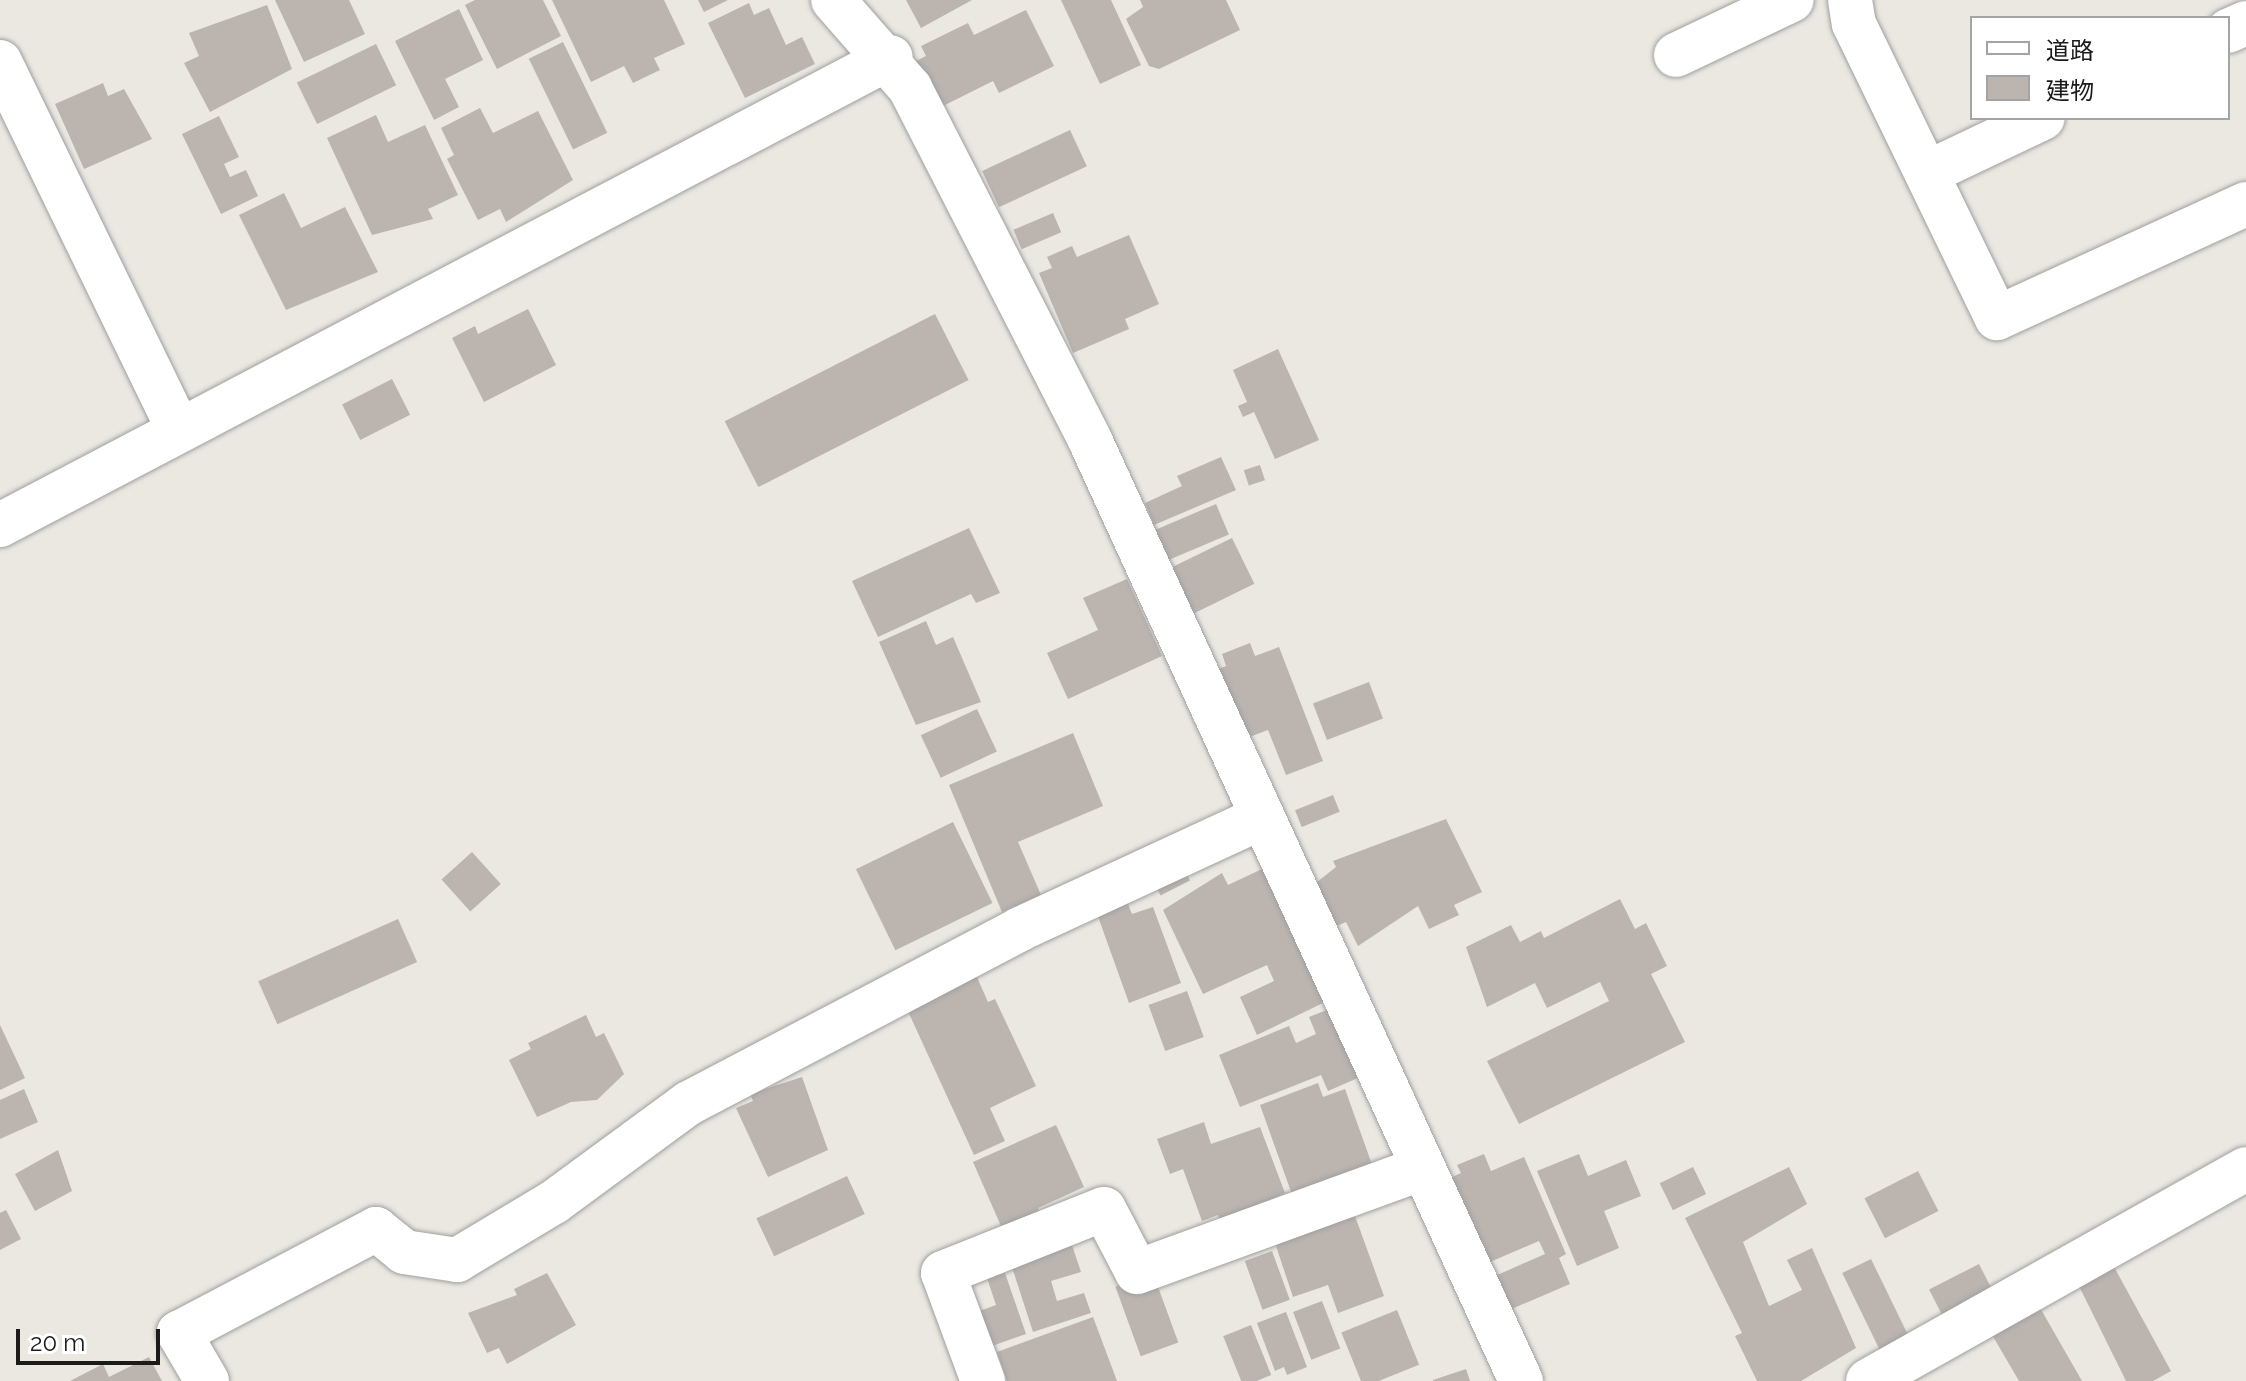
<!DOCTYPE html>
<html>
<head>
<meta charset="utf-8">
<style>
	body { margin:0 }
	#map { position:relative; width:2246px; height:1381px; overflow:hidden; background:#ebe8e1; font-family:Raleway,"Noto Sans JP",sans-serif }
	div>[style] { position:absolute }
	.building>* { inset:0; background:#bbb4af; transform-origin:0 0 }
	.roads { filter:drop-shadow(0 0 2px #9f9f9f) drop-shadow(0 0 2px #9f9f9f) }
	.minor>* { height:44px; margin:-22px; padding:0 22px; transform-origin:22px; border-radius:22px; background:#fff }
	span { translate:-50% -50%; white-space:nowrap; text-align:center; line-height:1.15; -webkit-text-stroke:6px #fff; paint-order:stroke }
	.legend { position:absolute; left:1970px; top:16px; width:260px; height:104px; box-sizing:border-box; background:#fff; border:2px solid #a4a4a4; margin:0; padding:10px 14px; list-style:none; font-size:24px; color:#1b1b1b }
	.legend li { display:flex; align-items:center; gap:16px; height:40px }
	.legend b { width:40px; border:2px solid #a4a4a4 }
	.scale { position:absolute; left:16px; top:1329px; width:144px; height:36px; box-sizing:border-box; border:4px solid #1b1b1b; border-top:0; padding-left:10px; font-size:24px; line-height:28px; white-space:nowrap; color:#1b1b1b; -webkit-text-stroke:6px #fff; paint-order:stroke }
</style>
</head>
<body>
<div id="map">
	<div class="building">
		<div style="clip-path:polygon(275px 0,349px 0,365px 34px,304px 62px)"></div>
		<div style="clip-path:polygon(475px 0,543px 0,561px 36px,497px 69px,465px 5px)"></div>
		<div style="clip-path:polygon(552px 0,664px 0,685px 44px,654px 58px,660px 70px,633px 83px,624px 66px,591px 82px)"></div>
		<div style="clip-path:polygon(698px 0,728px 0,704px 12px)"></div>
		<div style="clip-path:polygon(906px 0,972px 0,921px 28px)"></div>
		<div style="clip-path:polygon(1061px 0,1111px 0,1141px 65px,1100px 84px)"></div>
		<div style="clip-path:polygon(1140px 0,1226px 0,1240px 30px,1159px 69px,1149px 66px,1126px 19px,1143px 7px)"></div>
		<div style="clip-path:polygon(749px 3px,754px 15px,769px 8px,786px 45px,802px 37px,815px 64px,745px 98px,708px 23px)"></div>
		<div style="clip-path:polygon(267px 5px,292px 69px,210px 112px,184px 63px,199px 56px,189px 33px)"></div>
		<div style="clip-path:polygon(459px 9px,483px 60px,445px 79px,459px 107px,434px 120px,395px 41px)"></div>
		<div style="clip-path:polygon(1026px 10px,1054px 66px,999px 93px,993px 81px,939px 108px,916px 61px,926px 56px,921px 46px,968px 23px,974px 35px)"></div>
		<div style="left:563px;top:42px;width:101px;height:38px;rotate:64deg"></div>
		<div style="left:376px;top:44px;width:46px;height:88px;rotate:64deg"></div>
		<div style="clip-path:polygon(103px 83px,108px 96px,124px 89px,152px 139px,84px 169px,55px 104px)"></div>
		<div style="clip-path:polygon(480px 108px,493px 133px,538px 111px,573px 180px,506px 222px,500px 209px,478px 220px,447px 159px,454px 155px,441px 128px)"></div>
		<div style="clip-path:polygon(376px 115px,388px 142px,425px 125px,458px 195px,428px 209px,433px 219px,372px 235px,327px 138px)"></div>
		<div style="clip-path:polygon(219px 116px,239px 157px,224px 164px,230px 177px,246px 170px,258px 196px,221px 214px,182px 134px)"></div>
		<div style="left:1070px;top:130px;width:40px;height:97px;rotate:65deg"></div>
		<div style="clip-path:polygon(284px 193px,301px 228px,345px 207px,378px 272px,286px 310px,239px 215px)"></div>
		<div style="left:1053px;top:213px;width:21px;height:43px;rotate:67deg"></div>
		<div style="clip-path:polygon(1129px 235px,1159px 304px,1125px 319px,1129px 329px,1073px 353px,1039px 273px,1052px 268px,1047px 257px,1072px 246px,1077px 257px)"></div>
		<div style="clip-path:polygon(528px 309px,556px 365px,484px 402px,452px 338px,475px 326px,478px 334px)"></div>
		<div style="left:935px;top:314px;width:74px;height:236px;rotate:63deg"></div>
		<div style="clip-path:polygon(1278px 349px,1319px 440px,1275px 459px,1254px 412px,1243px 417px,1238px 406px,1247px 402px,1233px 370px)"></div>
		<div style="left:392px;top:379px;width:40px;height:56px;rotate:63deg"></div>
		<div style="clip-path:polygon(1221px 457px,1236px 490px,1154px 525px,1145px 503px,1182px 486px,1177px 476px)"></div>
		<div style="left:1260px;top:465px;width:16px;height:17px;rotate:72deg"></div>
		<div style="left:1216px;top:504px;width:33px;height:72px;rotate:67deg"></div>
		<div style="clip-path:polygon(969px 528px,1000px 593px,976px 603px,971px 594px,878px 637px,852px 581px)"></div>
		<div style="left:1232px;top:538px;width:51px;height:72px;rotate:64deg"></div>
		<div style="clip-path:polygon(1127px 579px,1162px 656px,1068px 699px,1047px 653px,1098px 630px,1083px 598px)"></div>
		<div style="clip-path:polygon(926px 621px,936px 645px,953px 637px,981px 702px,916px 725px,879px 642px)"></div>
		<div style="clip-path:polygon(1250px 643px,1255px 656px,1279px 647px,1323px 761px,1286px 775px,1268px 730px,1244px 739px,1218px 669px,1226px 666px,1222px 654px)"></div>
		<div style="left:1369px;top:682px;width:39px;height:60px;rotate:69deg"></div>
		<div style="left:977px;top:709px;width:47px;height:62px;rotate:65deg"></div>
		<div style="clip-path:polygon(1073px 733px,1103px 806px,1018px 842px,1041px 895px,1002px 912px,949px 785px)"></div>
		<div style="left:1333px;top:795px;width:18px;height:41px;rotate:68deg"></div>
		<div style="clip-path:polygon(1446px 819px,1482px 892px,1454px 905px,1459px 915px,1429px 929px,1418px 906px,1358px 946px,1346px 922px,1332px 928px,1312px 886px,1336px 867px,1333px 861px)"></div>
		<div style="left:953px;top:822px;width:90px;height:108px;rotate:64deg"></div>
		<div style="left:472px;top:852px;width:43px;height:41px;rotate:48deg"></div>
		<div style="left:1184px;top:869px;width:13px;height:33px;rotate:63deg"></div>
		<div style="clip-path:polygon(1262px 869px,1325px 1002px,1257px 1035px,1240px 997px,1274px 981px,1267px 965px,1203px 994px,1163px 910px,1222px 873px,1228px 885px)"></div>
		<div style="clip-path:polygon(1126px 899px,1132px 914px,1153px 907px,1181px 983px,1129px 1003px,1096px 911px)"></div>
		<div style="clip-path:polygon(1620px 899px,1635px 929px,1646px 923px,1667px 966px,1651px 974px,1685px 1042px,1519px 1124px,1487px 1061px,1609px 1001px,1600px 982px,1547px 1008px,1535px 983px,1487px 1007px,1466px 947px,1511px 925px,1520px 942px,1541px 931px,1544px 938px)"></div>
		<div style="left:398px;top:919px;width:47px;height:153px;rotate:66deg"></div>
		<div style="clip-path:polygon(976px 975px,988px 1002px,995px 999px,1036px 1086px,990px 1108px,1005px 1141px,974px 1155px,906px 1007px)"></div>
		<div style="left:1187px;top:991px;width:49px;height:41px;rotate:70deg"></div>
		<div style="clip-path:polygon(1332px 1008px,1360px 1077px,1328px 1091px,1321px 1075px,1240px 1107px,1219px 1055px,1289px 1026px,1296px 1043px,1316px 1034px,1309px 1017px)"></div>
		<div style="clip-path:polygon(586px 1015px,596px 1037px,604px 1033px,624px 1074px,597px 1100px,571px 1102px,537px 1117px,509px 1060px,531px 1049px,528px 1043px)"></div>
		<div style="clip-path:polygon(0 1025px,25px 1078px,0 1090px)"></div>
		<div style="clip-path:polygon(802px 1077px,828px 1150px,768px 1177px,736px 1108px,753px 1101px,750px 1094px)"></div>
		<div style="clip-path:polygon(1318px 1083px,1323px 1097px,1345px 1089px,1374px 1170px,1294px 1200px,1260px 1105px)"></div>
		<div style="clip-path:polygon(24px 1089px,38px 1122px,0 1139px,0 1100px)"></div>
		<div style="clip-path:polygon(1204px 1122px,1211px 1144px,1260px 1127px,1285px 1193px,1221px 1223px,1218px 1215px,1202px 1221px,1183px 1169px,1170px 1174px,1157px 1139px)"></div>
		<div style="clip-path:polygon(1056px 1125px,1084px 1187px,1038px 1208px,1040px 1214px,1001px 1226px,973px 1162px)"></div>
		<div style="clip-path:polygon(58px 1150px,72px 1191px,35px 1211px,15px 1174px)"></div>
		<div style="clip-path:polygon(1484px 1154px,1491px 1171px,1524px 1157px,1566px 1254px,1559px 1258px,1570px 1284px,1500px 1314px,1486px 1280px,1545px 1254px,1539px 1241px,1483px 1265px,1446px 1180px,1461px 1173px,1457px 1165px)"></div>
		<div style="clip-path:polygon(1579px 1154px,1588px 1176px,1626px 1160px,1641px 1196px,1604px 1211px,1619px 1248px,1577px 1266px,1537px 1171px)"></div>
		<div style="left:1693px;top:1167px;width:30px;height:37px;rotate:64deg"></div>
		<div style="clip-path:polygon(1789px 1167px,1807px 1204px,1743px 1242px,1769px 1306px,1802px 1290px,1787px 1260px,1812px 1248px,1856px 1348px,1801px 1381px,1757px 1381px,1735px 1336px,1742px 1333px,1685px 1218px)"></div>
		<div style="left:1918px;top:1171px;width:45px;height:60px;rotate:63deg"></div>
		<div style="left:847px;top:1176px;width:42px;height:100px;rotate:65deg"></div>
		<div style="clip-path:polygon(6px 1210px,21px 1239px,0 1250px,0 1213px)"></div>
		<div style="clip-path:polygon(1355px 1216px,1384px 1296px,1338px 1313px,1328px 1285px,1293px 1297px,1273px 1237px)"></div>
		<div style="clip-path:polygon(1071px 1242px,1081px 1272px,1051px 1281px,1057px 1301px,1084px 1293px,1091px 1313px,1033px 1332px,1010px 1261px)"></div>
		<div style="left:1272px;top:1251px;width:52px;height:29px;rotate:70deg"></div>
		<div style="left:1871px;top:1259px;width:92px;height:32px;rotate:64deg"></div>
		<div style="left:1979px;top:1264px;width:33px;height:56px;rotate:63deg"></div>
		<div style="clip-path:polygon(2113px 1265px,2171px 1371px,2153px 1381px,2126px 1381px,2078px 1284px)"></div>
		<div style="clip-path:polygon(547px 1273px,576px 1325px,507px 1364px,499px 1348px,487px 1353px,468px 1313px,517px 1295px,514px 1289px)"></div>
		<div style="clip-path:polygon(1005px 1273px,1026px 1334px,989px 1347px,977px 1312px,996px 1305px,987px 1278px)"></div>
		<div style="left:1153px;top:1273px;width:74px;height:40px;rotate:70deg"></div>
		<div style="left:1322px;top:1301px;width:51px;height:31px;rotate:69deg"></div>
		<div style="clip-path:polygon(2039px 1306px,2082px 1381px,2019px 1381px,1991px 1333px)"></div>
		<div style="left:1397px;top:1310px;width:59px;height:60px;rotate:68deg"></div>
		<div style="clip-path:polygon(1286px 1312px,1307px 1367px,1287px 1375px,1284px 1367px,1275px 1371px,1257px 1323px)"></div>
		<div style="clip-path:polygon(1093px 1317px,1117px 1381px,1007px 1381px,997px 1352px)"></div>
		<div style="left:1251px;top:1325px;width:54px;height:30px;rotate:68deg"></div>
		<div style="clip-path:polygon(149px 1357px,162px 1381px,70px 1381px,103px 1364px,109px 1377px)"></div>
		<div style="clip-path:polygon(1466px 1369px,1470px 1381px,1433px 1381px,1433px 1380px)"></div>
	</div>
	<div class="roads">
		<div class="minor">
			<div style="left:833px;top:0;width:117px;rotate:48.8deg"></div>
			<div style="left:910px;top:88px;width:395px;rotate:62.9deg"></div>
			<div style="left:1090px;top:440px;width:1035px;rotate:65.39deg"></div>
			<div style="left:1850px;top:0;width:24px;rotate:81deg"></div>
			<div style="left:1854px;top:24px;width:327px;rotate:64.1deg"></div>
			<div style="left:1997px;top:318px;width:274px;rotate:-24.6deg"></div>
			<div style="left:2228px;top:31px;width:20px;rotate:-24deg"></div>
			<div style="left:1676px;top:55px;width:128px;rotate:-25.4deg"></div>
			<div style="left:0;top:62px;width:407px;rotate:64.1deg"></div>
			<div style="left:1927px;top:173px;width:128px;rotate:-25.4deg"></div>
			<div style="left:0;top:525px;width:1006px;rotate:-27.71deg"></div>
			<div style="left:207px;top:1381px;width:56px;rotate:-120.3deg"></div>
			<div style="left:179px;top:1333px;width:223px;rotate:-27.8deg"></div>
			<div style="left:376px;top:1229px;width:36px;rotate:39deg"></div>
			<div style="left:404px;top:1252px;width:54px;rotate:8.6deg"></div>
			<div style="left:457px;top:1260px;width:113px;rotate:-30.9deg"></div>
			<div style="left:554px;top:1202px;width:167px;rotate:-36.3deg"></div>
			<div style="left:689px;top:1103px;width:374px;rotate:-27.7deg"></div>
			<div style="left:1020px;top:929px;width:267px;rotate:-24.8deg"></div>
			<div style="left:983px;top:1381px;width:115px;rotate:-110.3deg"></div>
			<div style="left:943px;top:1273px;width:173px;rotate:-21.7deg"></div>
			<div style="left:1104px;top:1209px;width:71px;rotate:62.4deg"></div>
			<div style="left:1137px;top:1272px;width:304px;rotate:-20deg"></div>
			<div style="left:1868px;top:1381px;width:433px;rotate:-29.3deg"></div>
		</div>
	</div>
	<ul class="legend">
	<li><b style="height:10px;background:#fff"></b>道路</li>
	<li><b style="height:22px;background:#bbb4af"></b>建物</li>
	</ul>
	<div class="scale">20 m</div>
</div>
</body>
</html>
